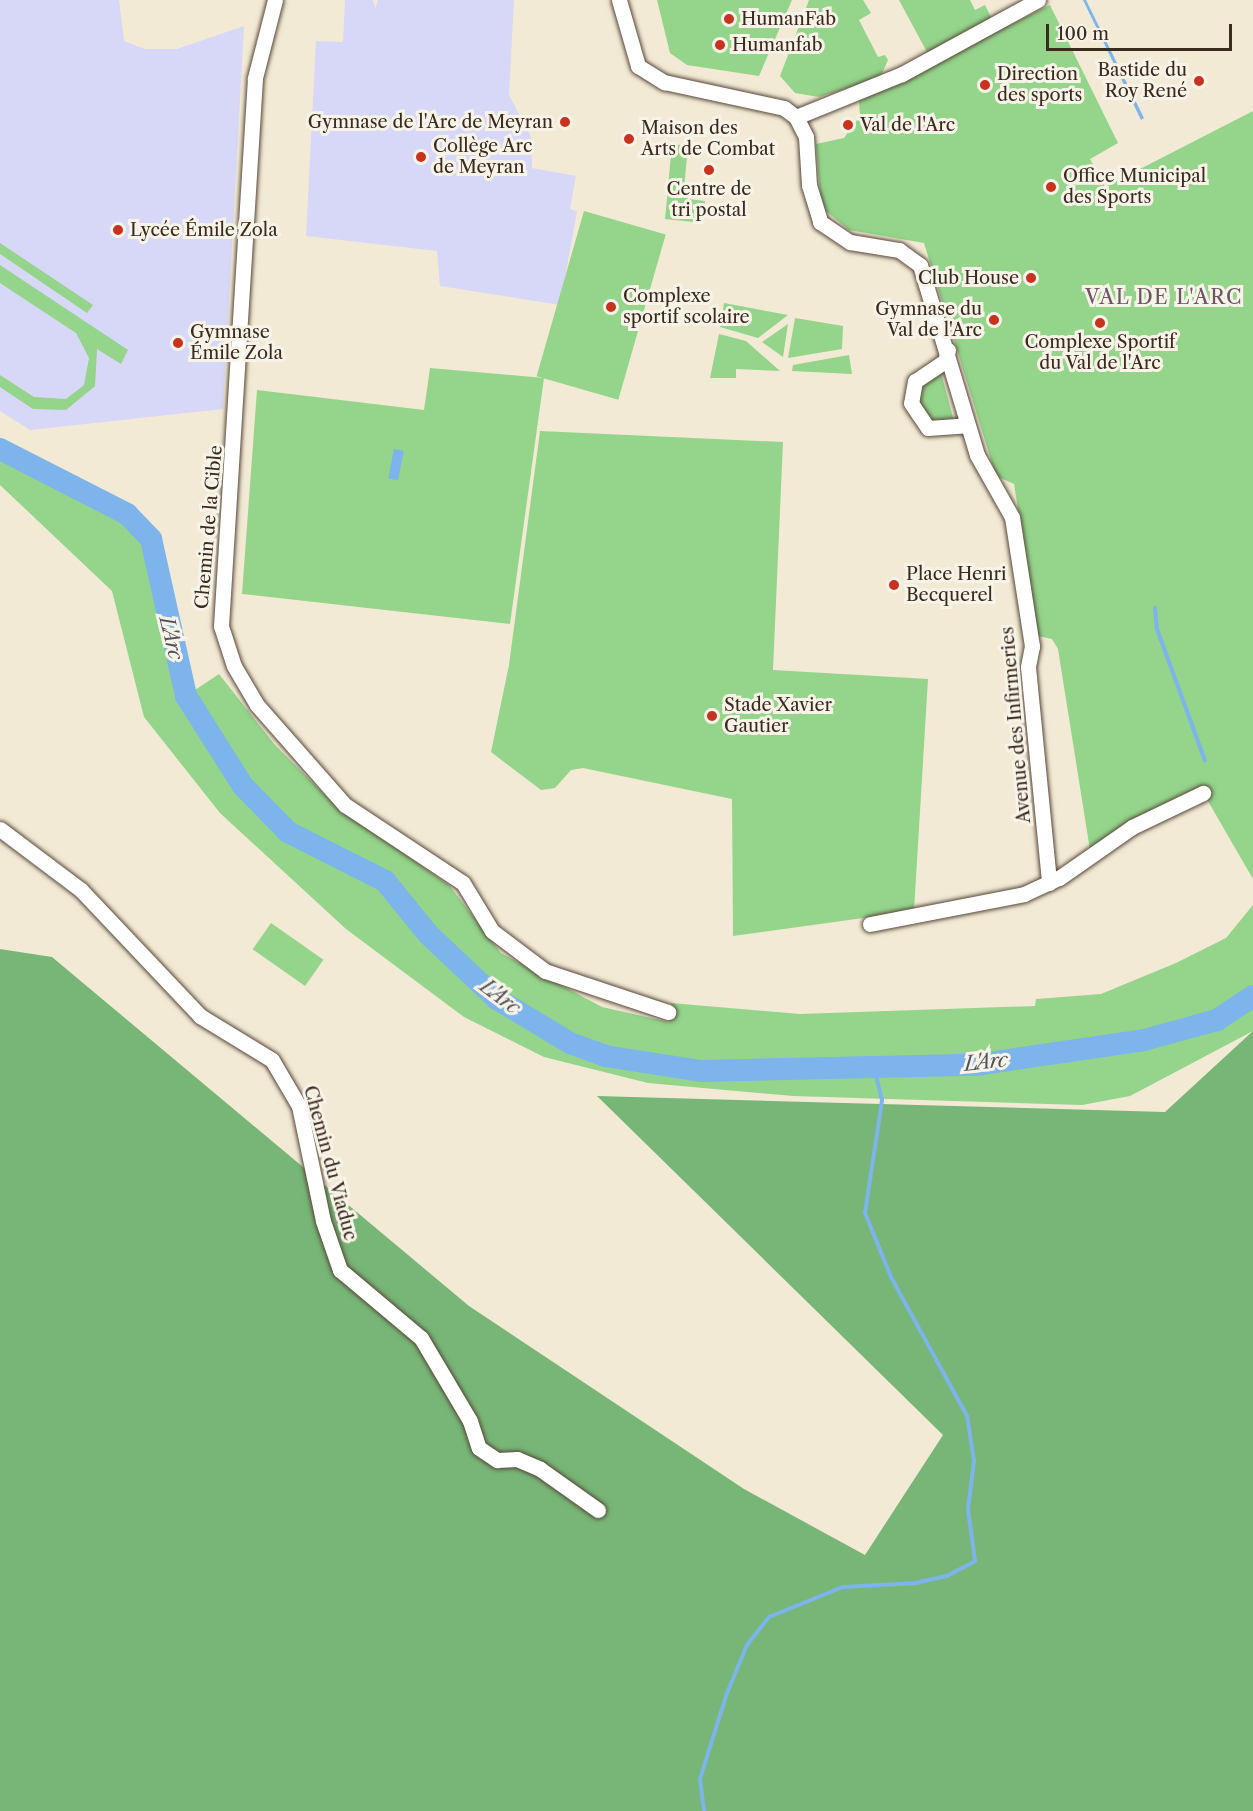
<!DOCTYPE html>
<html>
<head>
<meta charset="utf-8">
<style>
	body { margin:0 }
	#map { position:relative; width:1253px; height:1811px; overflow:hidden; background:#f3ead5; font-family:"Libre Caslon Text",serif }
	div>[style] { position:absolute }
	.built>* { inset:0; background:#d7d7f8 }
	.green>* { inset:0; background:#94d48b; transform-origin:0 0 }
	.forest>* { inset:0; background:#77b677 }
	.water>* { inset:0; background:#7db4ec; transform-origin:0 0 }
	.stream>* { height:4px; margin:-2px; padding:0 2px; transform-origin:2px; border-radius:2px; background:#7db4ec }
	.river>* { height:22px; margin:-11px; padding:0 11px; transform-origin:11px; border-radius:11px; background:#7db4ec }
	.roads { filter:drop-shadow(0 0 2px #574739) drop-shadow(0 0 2px #574739) }
	.minor>* { height:15px; margin:-7.5px; padding:0 7.5px; transform-origin:7.5px; border-radius:7.5px; background:#fff }
	.dots>* { width:16px; height:16px; translate:-50% -50%; box-sizing:border-box; border:3px solid #f7f3e8; border-radius:50% }
	span { translate:-50% -50%; white-space:nowrap; text-align:center; line-height:1.15; -webkit-text-stroke:6px #f7f3e8; paint-order:stroke }
	.poi-label { font-size:18px; color:#3b2a1e }
	.left { translate:0 -50%; text-align:left }
	.right { translate:-100% -50%; text-align:right }
	.street-label { font-size:18px; color:#3b2a1e }
	.neighbourhood-label { font-size:20px; color:#6d5565; letter-spacing:1.5px }
	.water-label { font-size:20px; color:#4f535c; font-style:italic }
	.scale { position:absolute; left:1046px; top:24px; width:186px; height:27px; box-sizing:border-box; border:3px solid #3b2a1e; border-top:0; padding-left:8px; font-size:18px; line-height:21px; white-space:nowrap; color:#3b2a1e; -webkit-text-stroke:4px #f7f3e8; paint-order:stroke }
</style>
</head>
<body>
<div id="map">
	<div class="built">
		<div style="clip-path:polygon(0 0,119px 0,124px 41px,145px 49px,177px 49px,244px 26px,223px 409px,30px 430px,0 411px)"></div>
		<div style="clip-path:polygon(345px 0,373px 0,375px 9px,378px 0,514px 0,509px 95px,531px 137px,532px 168px,576px 176px,570px 209px,577px 211px,560px 305px,440px 286px,437px 251px,306px 236px,316px 41px,343px 42px)"></div>
	</div>
	<div class="green">
		<div style="clip-path:polygon(657px 0,792px 0,759px 76px,687px 65px,670px 53px)"></div>
		<div style="clip-path:polygon(809px 0,863px 0,871px 13px,859px 20px,878px 57px,885px 55px,888px 60px,880px 78px,819px 97px,795px 93px,780px 76px)"></div>
		<div style="clip-path:polygon(899px 0,970px 0,975px 10px,985px 5px,992px 19px,928px 54px)"></div>
		<div style="clip-path:polygon(1050px 5px,1118px 143px,1090px 159px,1105px 187px,1253px 111px,1253px 879px,1205px 796px,1090px 850px,1058px 649px,1052px 639px,1038px 636px,1014px 484px,996px 476px,924px 243px,849px 230px,826px 211px,820px 196px,816px 144px,844px 138px,860px 116px,859px 101px)"></div>
		<div style="clip-path:polygon(672px 144px,688px 146px,684px 189px,688px 199px,705px 201px,703px 223px,665px 219px)"></div>
		<div style="left:584px;top:211px;width:85px;height:172px;rotate:16deg"></div>
		<div style="clip-path:polygon(0 243px,93px 305px,87px 313px,0 254px)"></div>
		<div style="clip-path:polygon(0 265px,128px 350px,121px 364px,97px 349px,95px 386px,66px 410px,33px 409px,0 387px,0 375px,34px 397px,66px 399px,84px 385px,89px 358px,76px 333px,0 283px)"></div>
		<div style="clip-path:polygon(724px 303px,788px 315px,758px 338px,720px 327px)"></div>
		<div style="clip-path:polygon(795px 318px,843px 326px,842px 349px,788px 358px)"></div>
		<div style="clip-path:polygon(788px 324px,783px 357px,762px 342px)"></div>
		<div style="clip-path:polygon(719px 334px,746px 341px,780px 371px,736px 369px,736px 378px,710px 378px)"></div>
		<div style="clip-path:polygon(849px 355px,852px 374px,792px 371px,793px 365px)"></div>
		<div style="clip-path:polygon(430px 368px,544px 378px,510px 624px,242px 594px,257px 390px,424px 410px)"></div>
		<div style="clip-path:polygon(940px 369px,955px 425px,935px 425px,918px 404px,921px 381px)"></div>
		<div style="clip-path:polygon(540px 431px,783px 442px,773px 670px,928px 679px,914px 911px,733px 936px,732px 799px,583px 768px,571px 770px,555px 788px,541px 790px,491px 752px,509px 665px)"></div>
		<div style="clip-path:polygon(0 448px,127px 514px,151px 539px,186px 696px,219px 674px,275px 745px,338px 808px,449px 885px,501px 953px,602px 1007px,669px 1022px,671px 1003px,800px 1014px,1035px 1006px,1036px 999px,1101px 994px,1176px 963px,1226px 938px,1253px 905px,1253px 1031px,1130px 1096px,1082px 1105px,793px 1096px,648px 1083px,544px 1057px,464px 1017px,346px 929px,220px 813px,144px 717px,112px 591px,0 485px)"></div>
		<div style="left:271px;top:923px;width:64px;height:32px;rotate:35deg"></div>
	</div>
	<div class="forest">
		<div style="clip-path:polygon(0 949px,52px 957px,469px 1306px,744px 1489px,865px 1555px,943px 1435px,597px 1096px,1165px 1112px,1253px 1031px,1253px 1811px,0 1811px)"></div>
	</div>
	<div class="water">
		<div style="clip-path:polygon(1083px 0,1086px 0,1144px 118px,1141px 120px)"></div>
		<div style="left:394px;top:449px;width:10px;height:30px;rotate:11deg"></div>
	</div>
	<div class="stream">
		<div style="left:1155px;top:608px;width:21px;rotate:85deg"></div>
		<div style="left:1157px;top:629px;width:140px;rotate:70deg"></div>
		<div style="left:704px;top:1811px;width:32px;rotate:-97deg"></div>
		<div style="left:700px;top:1779px;width:90px;rotate:-72.6deg"></div>
		<div style="left:727px;top:1693px;width:52px;rotate:-67.4deg"></div>
		<div style="left:747px;top:1645px;width:36px;rotate:-52deg"></div>
		<div style="left:769px;top:1617px;width:80px;rotate:-22.1deg"></div>
		<div style="left:843px;top:1587px;width:73px;rotate:-3.1deg"></div>
		<div style="left:916px;top:1583px;width:32px;rotate:-13deg"></div>
		<div style="left:947px;top:1576px;width:32px;rotate:-28deg"></div>
		<div style="left:975px;top:1561px;width:52px;rotate:-97.7deg"></div>
		<div style="left:968px;top:1509px;width:48px;rotate:-82.9deg"></div>
		<div style="left:974px;top:1461px;width:46px;rotate:-98.8deg"></div>
		<div style="left:967px;top:1416px;width:158px;rotate:-118.7deg"></div>
		<div style="left:891px;top:1277px;width:69px;rotate:-112.1deg"></div>
		<div style="left:865px;top:1213px;width:114px;rotate:-81.4deg"></div>
		<div style="left:882px;top:1100px;width:33px;rotate:-104deg"></div>
	</div>
	<div class="river">
		<div style="left:0;top:449px;width:143px;rotate:27.1deg"></div>
		<div style="left:127px;top:514px;width:35px;rotate:46deg"></div>
		<div style="left:151px;top:539px;width:161px;rotate:77.4deg"></div>
		<div style="left:186px;top:696px;width:107px;rotate:57.7deg"></div>
		<div style="left:243px;top:786px;width:64px;rotate:45.6deg"></div>
		<div style="left:288px;top:832px;width:109px;rotate:26.8deg"></div>
		<div style="left:385px;top:881px;width:68px;rotate:50.9deg"></div>
		<div style="left:428px;top:934px;width:95px;rotate:43.3deg"></div>
		<div style="left:497px;top:999px;width:85px;rotate:31.1deg"></div>
		<div style="left:570px;top:1043px;width:37px;rotate:20deg"></div>
		<div style="left:605px;top:1056px;width:97px;rotate:8.9deg"></div>
		<div style="left:701px;top:1071px;width:274px;rotate:-1.3deg"></div>
		<div style="left:975px;top:1065px;width:171px;rotate:-8.4deg"></div>
		<div style="left:1144px;top:1040px;width:76px;rotate:-15.3deg"></div>
		<div style="left:1217px;top:1020px;width:43px;rotate:-33.7deg"></div>
	</div>
	<div class="roads">
		<div class="minor">
			<div style="left:275px;top:0;width:81px;rotate:104.4deg"></div>
			<div style="left:255px;top:78px;width:549px;rotate:93.55deg"></div>
			<div style="left:221px;top:626px;width:42px;rotate:72deg"></div>
			<div style="left:234px;top:666px;width:45px;rotate:59.5deg"></div>
			<div style="left:257px;top:705px;width:133px;rotate:48.7deg"></div>
			<div style="left:345px;top:805px;width:141px;rotate:33.5deg"></div>
			<div style="left:463px;top:883px;width:56px;rotate:58.9deg"></div>
			<div style="left:492px;top:931px;width:66px;rotate:37deg"></div>
			<div style="left:545px;top:971px;width:130px;rotate:18.4deg"></div>
			<div style="left:619px;top:0;width:69px;rotate:73.9deg"></div>
			<div style="left:638px;top:66px;width:31px;rotate:32deg"></div>
			<div style="left:664px;top:82px;width:123px;rotate:12.2deg"></div>
			<div style="left:784px;top:108px;width:15px;rotate:37deg"></div>
			<div style="left:796px;top:117px;width:22px;rotate:63deg"></div>
			<div style="left:806px;top:137px;width:48px;rotate:86.4deg"></div>
			<div style="left:809px;top:185px;width:39px;rotate:73deg"></div>
			<div style="left:820px;top:222px;width:36px;rotate:34deg"></div>
			<div style="left:850px;top:242px;width:50px;rotate:9.3deg"></div>
			<div style="left:899px;top:250px;width:26px;rotate:36deg"></div>
			<div style="left:920px;top:265px;width:198px;rotate:73.3deg"></div>
			<div style="left:977px;top:455px;width:71px;rotate:60.6deg"></div>
			<div style="left:1012px;top:517px;width:131px;rotate:81.2deg"></div>
			<div style="left:1032px;top:646px;width:21px;rotate:101deg"></div>
			<div style="left:1028px;top:667px;width:217px;rotate:84.4deg"></div>
			<div style="left:796px;top:117px;width:114px;rotate:-22.1deg"></div>
			<div style="left:902px;top:74px;width:155px;rotate:-28.6deg"></div>
			<div style="left:948px;top:350px;width:11px;rotate:105deg"></div>
			<div style="left:945px;top:361px;width:36px;rotate:146deg"></div>
			<div style="left:915px;top:381px;width:22px;rotate:100deg"></div>
			<div style="left:911px;top:403px;width:30px;rotate:56deg"></div>
			<div style="left:928px;top:428px;width:39px;rotate:-4deg"></div>
			<div style="left:0;top:829px;width:101px;rotate:37deg"></div>
			<div style="left:81px;top:890px;width:173px;rotate:46.6deg"></div>
			<div style="left:200px;top:1016px;width:84px;rotate:31.4deg"></div>
			<div style="left:272px;top:1060px;width:53px;rotate:59.6deg"></div>
			<div style="left:299px;top:1106px;width:117px;rotate:78.2deg"></div>
			<div style="left:323px;top:1221px;width:52px;rotate:70.9deg"></div>
			<div style="left:340px;top:1270px;width:106px;rotate:40deg"></div>
			<div style="left:421px;top:1338px;width:96px;rotate:59.4deg"></div>
			<div style="left:470px;top:1421px;width:28px;rotate:72deg"></div>
			<div style="left:479px;top:1448px;width:22px;rotate:34deg"></div>
			<div style="left:497px;top:1460px;width:20px;rotate:-3deg"></div>
			<div style="left:517px;top:1459px;width:25px;rotate:23deg"></div>
			<div style="left:540px;top:1469px;width:71px;rotate:35.3deg"></div>
			<div style="left:870px;top:924px;width:157px;rotate:-11deg"></div>
			<div style="left:1024px;top:894px;width:38px;rotate:-25deg"></div>
			<div style="left:1059px;top:878px;width:89px;rotate:-34.9deg"></div>
			<div style="left:1132px;top:827px;width:79px;rotate:-25.6deg"></div>
		</div>
	</div>
	<div class="dots">
		<div style="left:729px;top:19px;background:#c8321e"></div>
		<div style="left:720px;top:45px;background:#c8321e"></div>
		<div style="left:1199px;top:81px;background:#c8321e"></div>
		<div style="left:985px;top:85px;background:#c8321e"></div>
		<div style="left:565px;top:122px;background:#c8321e"></div>
		<div style="left:848px;top:125px;background:#c8321e"></div>
		<div style="left:629px;top:139px;background:#c8321e"></div>
		<div style="left:421px;top:157px;background:#c8321e"></div>
		<div style="left:709px;top:170px;background:#c8321e"></div>
		<div style="left:1051px;top:187px;background:#c8321e"></div>
		<div style="left:118px;top:230px;background:#c8321e"></div>
		<div style="left:1031px;top:278px;background:#c8321e"></div>
		<div style="left:611px;top:307px;background:#c8321e"></div>
		<div style="left:994px;top:320px;background:#c8321e"></div>
		<div style="left:1100px;top:323px;background:#c8321e"></div>
		<div style="left:178px;top:343px;background:#c8321e"></div>
		<div style="left:894px;top:585px;background:#c8321e"></div>
		<div style="left:712px;top:716px;background:#c8321e"></div>
	</div>
	<div class="poi-label">
		<span class="left" style="left:741px;top:19px">HumanFab</span>
		<span class="left" style="left:732px;top:45px">Humanfab</span>
		<span class="right" style="left:1187px;top:81px">Bastide du<br>Roy René</span>
		<span class="left" style="left:997px;top:85px">Direction<br>des sports</span>
		<span class="right" style="left:553px;top:122px">Gymnase de l'Arc de Meyran</span>
		<span class="left" style="left:860px;top:125px">Val de l'Arc</span>
		<span class="left" style="left:641px;top:139px">Maison des<br>Arts de Combat</span>
		<span class="left" style="left:433px;top:157px">Collège Arc<br>de Meyran</span>
		<span class="left" style="left:1063px;top:187px">Office Municipal<br>des Sports</span>
		<span style="left:709px;top:200px">Centre de<br>tri postal</span>
		<span class="left" style="left:130px;top:230px">Lycée Émile Zola</span>
		<span class="right" style="left:1019px;top:278px">Club House</span>
		<span class="left" style="left:623px;top:307px">Complexe<br>sportif scolaire</span>
		<span class="right" style="left:982px;top:320px">Gymnase du<br>Val de l'Arc</span>
		<span class="left" style="left:190px;top:343px">Gymnase<br>Émile Zola</span>
		<span style="left:1100px;top:353px">Complexe Sportif<br>du Val de l'Arc</span>
		<span class="left" style="left:906px;top:585px">Place Henri<br>Becquerel</span>
		<span class="left" style="left:724px;top:716px">Stade Xavier<br>Gautier</span>
	</div>
	<div class="street-label">
		<span style="left:209px;top:527px;rotate:-85deg">Chemin de la Cible</span>
		<span style="left:1016px;top:725px;rotate:-95deg">Avenue des Infirmeries</span>
		<span style="left:330px;top:1163px;rotate:75deg">Chemin du Viaduc</span>
	</div>
	<div class="neighbourhood-label">
		<span style="left:1164px;top:297px">VAL DE L'ARC</span>
	</div>
	<div class="water-label">
		<span style="left:171px;top:638px;rotate:76deg">L'Arc</span>
		<span style="left:500px;top:997px;rotate:37deg">L'Arc</span>
		<span style="left:986px;top:1062px;rotate:-6deg">L'Arc</span>
	</div>
	<div class="scale">100 m</div>
</div>
</body>
</html>
